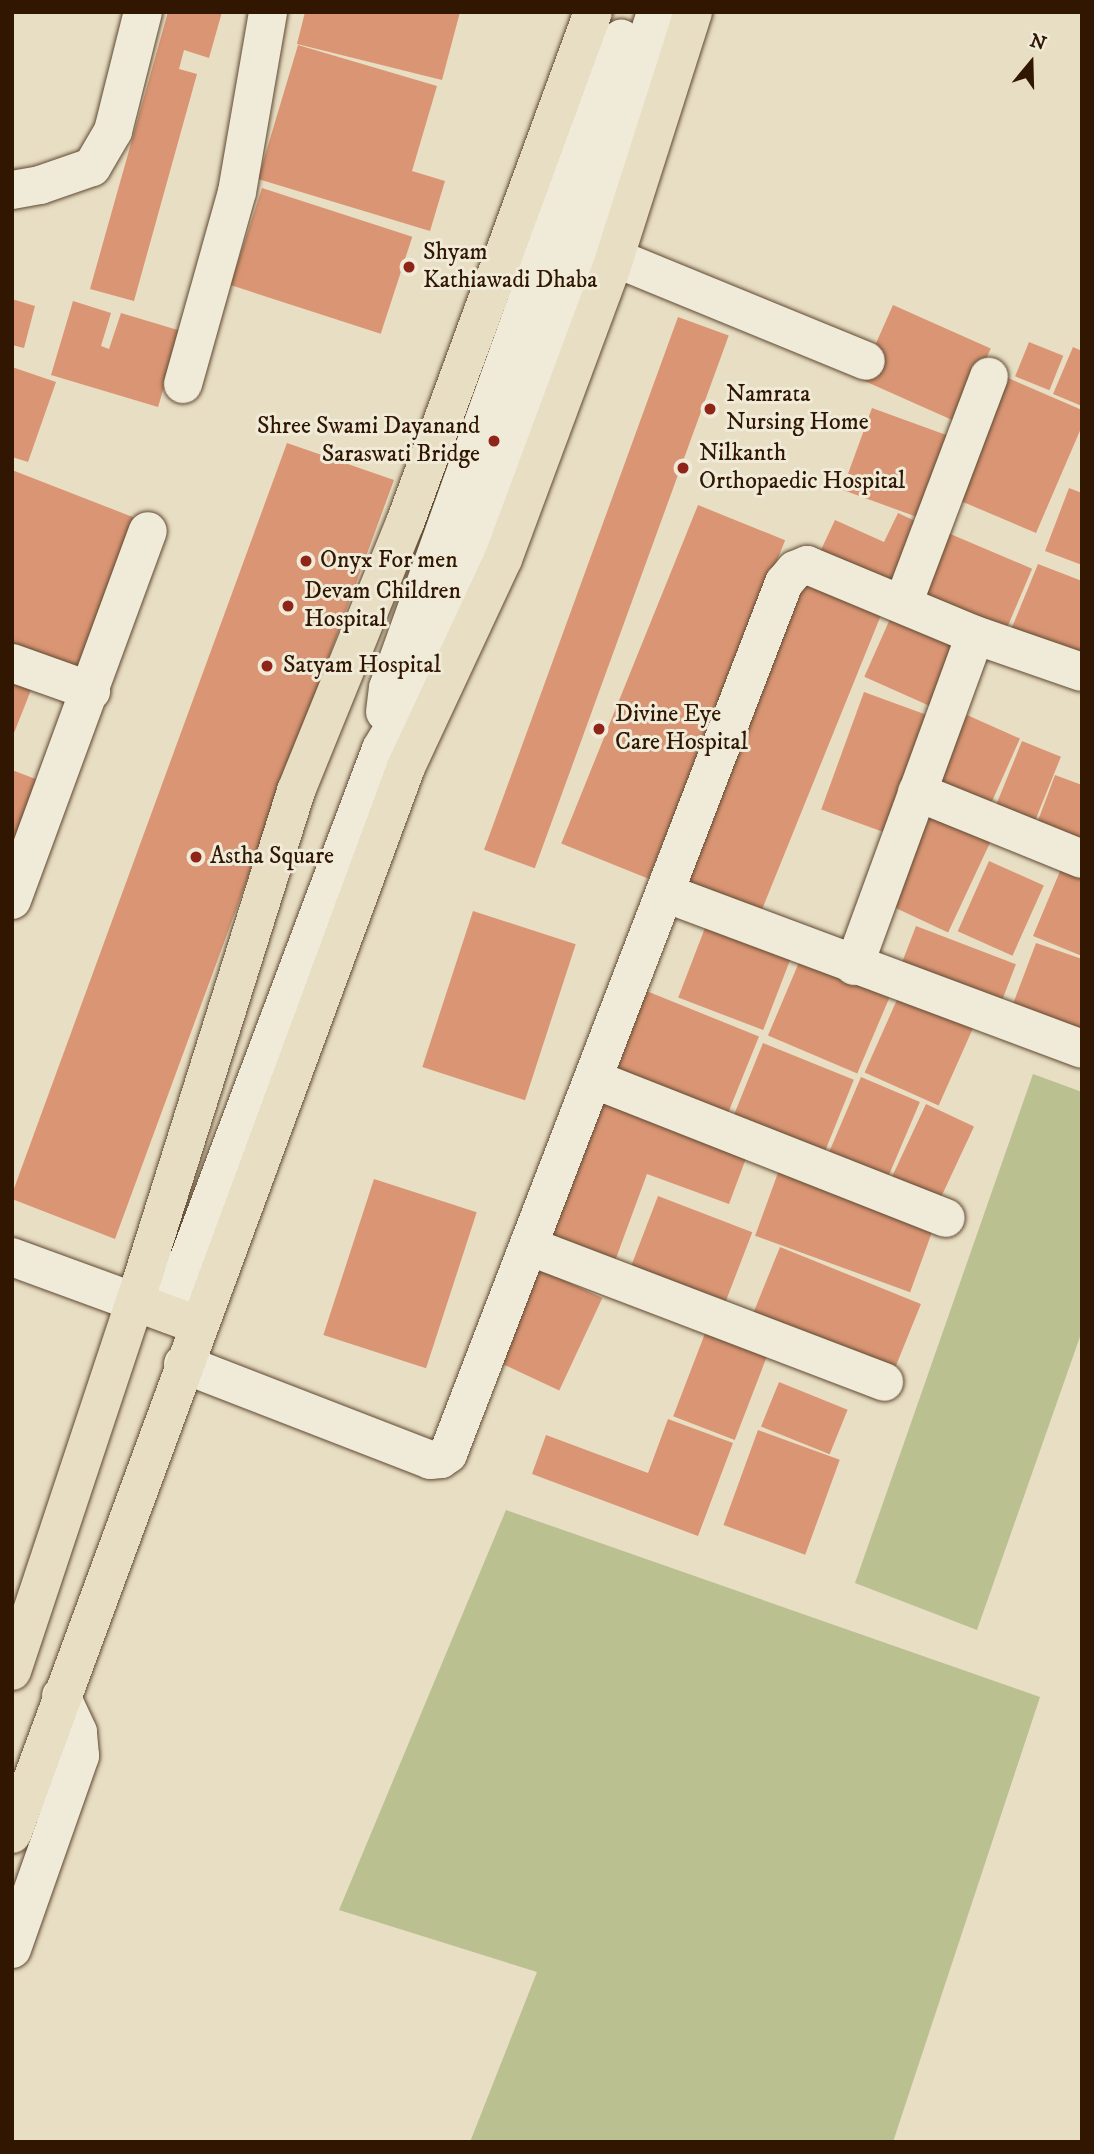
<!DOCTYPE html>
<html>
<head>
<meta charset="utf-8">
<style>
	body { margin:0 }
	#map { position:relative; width:1094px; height:2154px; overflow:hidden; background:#e8dec3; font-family:"IM FELL DW Pica",serif }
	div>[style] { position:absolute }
	.green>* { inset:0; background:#bac090 }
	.building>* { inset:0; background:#da9674; transform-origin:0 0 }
	.roads { filter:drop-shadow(0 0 2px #5f4932) drop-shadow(0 0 2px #5f4932) }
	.minor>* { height:38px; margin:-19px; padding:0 19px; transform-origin:19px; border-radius:19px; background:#f0ead8 }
	.major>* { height:38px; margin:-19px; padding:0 19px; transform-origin:19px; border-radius:19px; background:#e8dec3 }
	.dots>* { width:19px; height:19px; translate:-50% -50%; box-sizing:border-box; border:4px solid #f0ead8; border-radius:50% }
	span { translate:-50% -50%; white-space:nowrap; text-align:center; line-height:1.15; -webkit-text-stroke:6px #f0ead8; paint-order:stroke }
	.poi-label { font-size:24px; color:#311701 }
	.left { translate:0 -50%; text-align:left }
	.right { translate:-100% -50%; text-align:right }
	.frame { position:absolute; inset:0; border:14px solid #311701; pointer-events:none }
	.north { position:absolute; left:996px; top:28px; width:70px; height:70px; -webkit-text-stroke:5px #f0ead8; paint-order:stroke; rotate:19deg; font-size:19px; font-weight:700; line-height:28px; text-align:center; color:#311701 }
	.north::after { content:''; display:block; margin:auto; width:24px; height:32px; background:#311701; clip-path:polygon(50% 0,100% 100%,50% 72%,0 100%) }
</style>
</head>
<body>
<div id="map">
	<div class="green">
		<div style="clip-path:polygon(1033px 1074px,1082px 1092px,1082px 1331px,977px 1630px,855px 1583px)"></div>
		<div style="clip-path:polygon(506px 1510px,1040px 1697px,893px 2142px,470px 2142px,537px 1972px,339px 1910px)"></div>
	</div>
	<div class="building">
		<div style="clip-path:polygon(168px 12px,222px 12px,209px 58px,184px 50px,179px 69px,197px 74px,134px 301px,90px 289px)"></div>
		<div style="clip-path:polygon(305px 12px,460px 12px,442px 80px,297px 44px)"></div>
		<div style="clip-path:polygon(298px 45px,437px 86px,412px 171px,445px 181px,430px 231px,258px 179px)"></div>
		<div style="left:262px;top:188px;width:158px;height:102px;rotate:18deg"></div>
		<div style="clip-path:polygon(12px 299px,35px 306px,24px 348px,12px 345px)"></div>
		<div style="clip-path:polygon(73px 301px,111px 313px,101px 346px,109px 349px,121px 313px,181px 331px,158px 407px,51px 375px)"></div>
		<div style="left:893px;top:305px;width:107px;height:81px;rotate:24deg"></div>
		<div style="left:678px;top:317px;width:54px;height:567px;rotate:20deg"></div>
		<div style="left:1029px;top:342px;width:37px;height:37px;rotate:22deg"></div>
		<div style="clip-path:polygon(1073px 347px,1082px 351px,1082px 406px,1053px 394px)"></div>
		<div style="clip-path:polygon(12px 367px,56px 382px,28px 462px,12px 457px)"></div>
		<div style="clip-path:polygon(1001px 375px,1082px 410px,1082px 426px,1036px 533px,949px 496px)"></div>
		<div style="left:872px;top:408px;width:90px;height:87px;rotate:20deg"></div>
		<div style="clip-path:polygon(287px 443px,394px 480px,115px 1239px,12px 1199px,12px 1194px)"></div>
		<div style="clip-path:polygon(12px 470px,143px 521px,83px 676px,12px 648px)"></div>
		<div style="clip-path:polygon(1069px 488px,1082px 493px,1082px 565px,1045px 551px)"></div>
		<div style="left:698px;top:505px;width:94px;height:365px;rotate:22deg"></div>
		<div style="clip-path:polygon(898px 513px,926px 526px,899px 587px,820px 552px,835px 520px,884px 542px)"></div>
		<div style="left:941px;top:530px;width:99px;height:75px;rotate:23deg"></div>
		<div style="clip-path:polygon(1038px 564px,1082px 581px,1082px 666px,1008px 637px)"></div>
		<div style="left:807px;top:574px;width:84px;height:342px;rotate:22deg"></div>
		<div style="left:894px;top:610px;width:73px;height:73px;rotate:24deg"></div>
		<div style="clip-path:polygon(12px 677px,33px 685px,12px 738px)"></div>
		<div style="left:864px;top:692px;width:75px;height:125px;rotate:20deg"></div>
		<div style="left:967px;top:715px;width:58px;height:84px;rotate:24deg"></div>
		<div style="left:1022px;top:741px;width:42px;height:79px;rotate:22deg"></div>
		<div style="clip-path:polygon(12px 770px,46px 783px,12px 860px)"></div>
		<div style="clip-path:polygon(1055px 775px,1082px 785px,1082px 853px,1033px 834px)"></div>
		<div style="left:934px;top:809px;width:65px;height:106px;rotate:25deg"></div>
		<div style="left:989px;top:861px;width:60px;height:77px;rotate:24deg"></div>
		<div style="clip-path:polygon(1063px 864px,1082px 872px,1082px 956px,1033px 936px)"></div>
		<div style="left:473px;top:911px;width:108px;height:164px;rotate:18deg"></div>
		<div style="left:708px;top:920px;width:91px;height:83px;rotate:21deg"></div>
		<div style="left:916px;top:926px;width:107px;height:50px;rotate:21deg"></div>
		<div style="clip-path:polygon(1036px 943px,1082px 959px,1082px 1038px,1010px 1012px)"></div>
		<div style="left:800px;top:960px;width:97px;height:82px;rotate:23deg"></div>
		<div style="left:644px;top:990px;width:124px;height:89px;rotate:22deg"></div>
		<div style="left:900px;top:993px;width:81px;height:87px;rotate:24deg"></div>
		<div style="left:763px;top:1043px;width:98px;height:82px;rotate:22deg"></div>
		<div style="left:861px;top:1077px;width:64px;height:91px;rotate:23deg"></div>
		<div style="clip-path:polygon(599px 1098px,748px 1153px,729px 1204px,647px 1174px,615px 1261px,547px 1236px)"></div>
		<div style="left:926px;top:1104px;width:53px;height:87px;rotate:25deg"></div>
		<div style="left:779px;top:1170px;width:165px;height:70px;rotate:20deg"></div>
		<div style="left:374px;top:1179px;width:108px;height:164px;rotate:18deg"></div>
		<div style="left:658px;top:1196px;width:101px;height:77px;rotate:21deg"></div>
		<div style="left:780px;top:1247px;width:152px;height:77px;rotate:22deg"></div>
		<div style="left:538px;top:1268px;width:71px;height:102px;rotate:25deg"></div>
		<div style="left:709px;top:1323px;width:66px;height:100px;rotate:21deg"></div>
		<div style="left:779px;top:1382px;width:74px;height:48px;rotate:22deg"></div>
		<div style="clip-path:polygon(668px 1419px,733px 1443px,698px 1536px,532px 1474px,546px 1435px,648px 1473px)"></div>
		<div style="left:758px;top:1430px;width:87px;height:101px;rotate:20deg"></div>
	</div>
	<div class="roads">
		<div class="minor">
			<div style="left:12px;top:190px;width:28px;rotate:-10deg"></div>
			<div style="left:40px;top:185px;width:55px;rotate:-19.1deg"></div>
			<div style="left:92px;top:167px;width:42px;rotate:-59.7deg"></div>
			<div style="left:113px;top:131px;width:123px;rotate:-75.9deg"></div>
			<div style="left:615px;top:258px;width:271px;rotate:22.3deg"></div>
			<div style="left:183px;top:384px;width:199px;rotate:-74.3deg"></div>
			<div style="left:237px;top:192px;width:183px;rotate:-80.2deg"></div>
			<div style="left:903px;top:604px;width:243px;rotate:-69.3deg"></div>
			<div style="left:12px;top:663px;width:84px;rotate:19.5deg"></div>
			<div style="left:385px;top:712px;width:24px;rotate:-83deg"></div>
			<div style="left:388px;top:688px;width:690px;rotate:-70.25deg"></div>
			<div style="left:917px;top:792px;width:178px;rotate:22.1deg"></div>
			<div style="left:665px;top:893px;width:445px;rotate:20.5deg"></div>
			<div style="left:12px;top:900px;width:393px;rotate:-69.8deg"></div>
			<div style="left:854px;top:966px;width:352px;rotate:-69.9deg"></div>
			<div style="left:593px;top:1079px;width:379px;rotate:21.5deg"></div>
			<div style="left:531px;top:1247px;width:378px;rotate:20.9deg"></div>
			<div style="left:12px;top:1257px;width:131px;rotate:20.1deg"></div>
			<div style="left:168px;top:1314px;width:604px;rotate:-69.34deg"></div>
			<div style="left:381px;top:749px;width:61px;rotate:-59.2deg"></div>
			<div style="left:412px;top:697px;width:161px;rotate:-67.4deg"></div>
			<div style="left:474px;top:548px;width:309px;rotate:-70.5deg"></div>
			<div style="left:577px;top:257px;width:257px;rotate:-72.1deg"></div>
			<div style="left:183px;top:1364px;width:265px;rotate:21.2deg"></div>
			<div style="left:430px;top:1460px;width:11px;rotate:-5deg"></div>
			<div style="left:441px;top:1459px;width:9px;rotate:-36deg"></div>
			<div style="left:448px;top:1454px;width:934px;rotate:-68.91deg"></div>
			<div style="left:784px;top:583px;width:17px;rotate:-50deg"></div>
			<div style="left:795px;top:570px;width:13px;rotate:-23deg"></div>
			<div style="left:807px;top:565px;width:182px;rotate:22.6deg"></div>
			<div style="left:975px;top:635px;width:113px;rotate:19.1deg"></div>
			<div style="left:12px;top:1949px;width:205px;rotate:-70.6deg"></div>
			<div style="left:80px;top:1756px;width:24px;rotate:-95deg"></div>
			<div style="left:78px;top:1732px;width:40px;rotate:-115deg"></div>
		</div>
		<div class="major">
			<div style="left:135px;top:1302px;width:67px;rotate:20.1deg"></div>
			<div style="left:12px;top:1671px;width:389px;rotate:-71.6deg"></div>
			<div style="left:135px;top:1302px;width:536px;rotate:-72.51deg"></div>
			<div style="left:296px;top:791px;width:289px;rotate:-67.9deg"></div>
			<div style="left:405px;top:523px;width:544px;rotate:-69.8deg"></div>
			<div style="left:12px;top:1834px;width:1137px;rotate:-69.73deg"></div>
			<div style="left:406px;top:767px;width:230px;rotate:-65deg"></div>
			<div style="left:503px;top:559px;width:309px;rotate:-69.6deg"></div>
			<div style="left:611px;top:269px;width:270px;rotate:-72.3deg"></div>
		</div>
	</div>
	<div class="dots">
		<div style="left:409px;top:267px;background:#8f2418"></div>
		<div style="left:710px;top:409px;background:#8f2418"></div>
		<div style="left:494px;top:441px;background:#8f2418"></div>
		<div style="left:683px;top:468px;background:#8f2418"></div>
		<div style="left:306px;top:561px;background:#8f2418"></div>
		<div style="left:288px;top:606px;background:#8f2418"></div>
		<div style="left:267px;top:666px;background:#8f2418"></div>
		<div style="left:599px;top:729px;background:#8f2418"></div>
		<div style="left:196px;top:857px;background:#8f2418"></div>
	</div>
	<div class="poi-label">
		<span class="left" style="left:423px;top:267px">Shyam<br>Kathiawadi Dhaba</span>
		<span class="left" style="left:726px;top:409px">Namrata<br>Nursing Home</span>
		<span class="right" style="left:480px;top:441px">Shree Swami Dayanand<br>Saraswati Bridge</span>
		<span class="left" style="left:699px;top:468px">Nilkanth<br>Orthopaedic Hospital</span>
		<span class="left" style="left:320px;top:561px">Onyx For men</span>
		<span class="left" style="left:304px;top:606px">Devam Children<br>Hospital</span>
		<span class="left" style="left:283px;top:666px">Satyam Hospital</span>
		<span class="left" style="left:615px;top:729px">Divine Eye<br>Care Hospital</span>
		<span class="left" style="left:210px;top:857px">Astha Square</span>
	</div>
	<div class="frame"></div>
	<div class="north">N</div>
</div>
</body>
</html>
